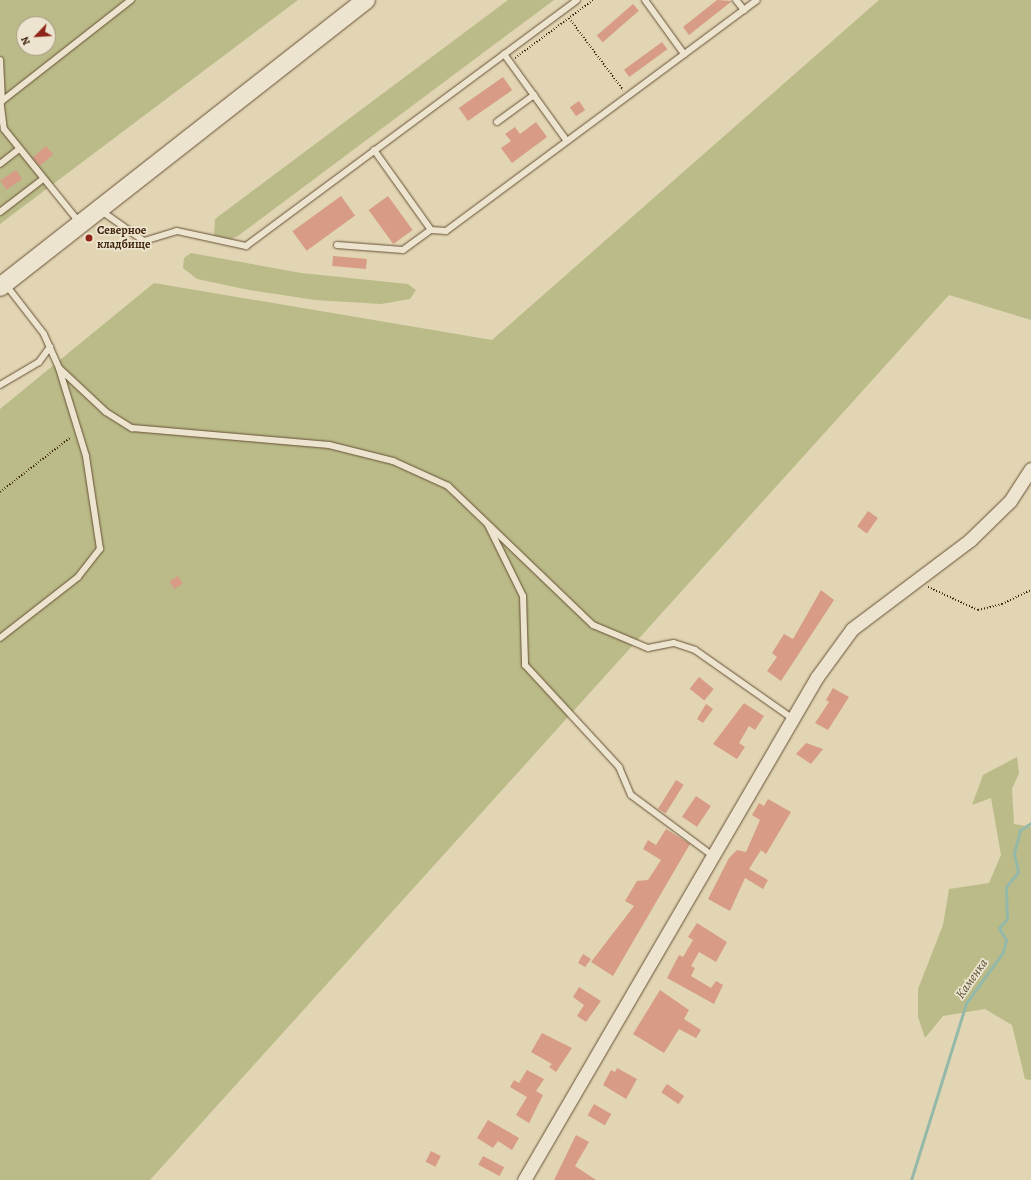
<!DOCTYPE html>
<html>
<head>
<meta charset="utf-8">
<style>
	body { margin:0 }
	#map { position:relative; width:1031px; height:1180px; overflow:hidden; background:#e1d5b3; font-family:Alegreya,serif }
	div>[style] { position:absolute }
	.green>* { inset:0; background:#babb88 }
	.stream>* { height:3px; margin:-1.5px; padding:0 1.5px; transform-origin:1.5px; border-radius:1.5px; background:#95b9a8 }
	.building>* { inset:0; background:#d89b86; transform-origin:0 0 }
	.path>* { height:2px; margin-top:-1px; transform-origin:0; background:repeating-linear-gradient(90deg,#40240c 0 1px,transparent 0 3px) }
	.roads { filter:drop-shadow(0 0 1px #685036) drop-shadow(0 0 1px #685036) }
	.lane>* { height:6px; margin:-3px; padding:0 3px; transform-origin:3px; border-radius:3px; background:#ece4ce }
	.street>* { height:13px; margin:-6.5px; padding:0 6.5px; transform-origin:6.5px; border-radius:6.5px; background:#ece4ce }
	.secondary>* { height:18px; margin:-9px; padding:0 9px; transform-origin:9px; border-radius:9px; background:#ece4ce }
	.dots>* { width:11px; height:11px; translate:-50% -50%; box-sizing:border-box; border:2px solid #ece4ce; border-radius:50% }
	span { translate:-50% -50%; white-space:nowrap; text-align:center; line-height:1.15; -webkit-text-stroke:3.5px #ece4ce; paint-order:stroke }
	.poi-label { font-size:12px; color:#40240c; font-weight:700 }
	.left { translate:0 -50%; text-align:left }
	.water-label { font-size:13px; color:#554933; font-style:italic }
	.north { position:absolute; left:16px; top:16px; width:40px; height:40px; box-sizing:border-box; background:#ece4ce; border:1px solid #a79780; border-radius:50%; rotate:245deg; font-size:11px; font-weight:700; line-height:16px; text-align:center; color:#40240c }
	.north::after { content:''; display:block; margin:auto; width:14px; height:18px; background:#8f2418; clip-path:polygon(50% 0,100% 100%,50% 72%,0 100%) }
</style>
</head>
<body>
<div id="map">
	<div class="green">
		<div style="clip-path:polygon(evenodd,0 0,298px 0,0 224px,0 0,24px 24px,48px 24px,48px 48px,24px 48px,24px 24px)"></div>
		<div style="clip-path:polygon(508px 0,554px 0,238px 236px,223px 243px,214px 237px,215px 219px)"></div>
		<div style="clip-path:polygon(879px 0,1031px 0,1031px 320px,949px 295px,150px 1180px,0 1180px,0 409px,154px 283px,492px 340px)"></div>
		<div style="clip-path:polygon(191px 253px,301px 273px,408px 284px,416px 290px,410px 299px,381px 304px,315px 300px,249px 290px,197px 279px,183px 268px,184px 258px)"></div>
		<div style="clip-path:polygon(1017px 757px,1019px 773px,1012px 789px,1014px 824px,1031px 827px,1031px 1080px,1025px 1079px,1012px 1025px,985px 1009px,943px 1016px,925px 1038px,918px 1017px,918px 989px,943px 925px,949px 889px,989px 883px,1001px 855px,991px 798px,972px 805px,983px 775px)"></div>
	</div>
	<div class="stream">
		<div style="left:911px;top:1180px;width:185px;rotate:-72.7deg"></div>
		<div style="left:966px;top:1003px;width:63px;rotate:-54deg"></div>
		<div style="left:1003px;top:952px;width:12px;rotate:-76deg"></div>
		<div style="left:1006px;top:940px;width:14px;rotate:-120deg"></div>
		<div style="left:999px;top:928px;width:12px;rotate:-48deg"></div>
		<div style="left:1007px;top:919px;width:32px;rotate:-92deg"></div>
		<div style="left:1006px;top:887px;width:19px;rotate:-51deg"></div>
		<div style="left:1018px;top:872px;width:19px;rotate:-102deg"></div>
		<div style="left:1014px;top:853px;width:24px;rotate:-75deg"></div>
		<div style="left:1020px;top:830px;width:13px;rotate:-32deg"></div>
	</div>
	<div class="building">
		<div style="clip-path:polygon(717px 0,732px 1px,689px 35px,683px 27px)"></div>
		<div style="left:633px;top:4px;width:9px;height:48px;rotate:49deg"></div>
		<div style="left:662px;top:42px;width:9px;height:47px;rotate:54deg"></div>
		<div style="left:503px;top:77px;width:16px;height:54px;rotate:55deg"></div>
		<div style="left:579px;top:101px;width:11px;height:11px;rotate:56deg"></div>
		<div style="clip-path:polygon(536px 122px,547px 137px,512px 163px,501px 148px,511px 141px,505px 134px,515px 127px,520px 134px)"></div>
		<div style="left:46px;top:146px;width:11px;height:18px;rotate:49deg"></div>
		<div style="left:16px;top:170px;width:11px;height:19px;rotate:56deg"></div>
		<div style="left:341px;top:196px;width:24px;height:60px;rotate:54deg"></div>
		<div style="left:388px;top:196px;width:42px;height:24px;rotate:54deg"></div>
		<div style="left:333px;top:256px;width:34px;height:10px;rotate:5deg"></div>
		<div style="left:868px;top:511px;width:12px;height:19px;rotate:35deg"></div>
		<div style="left:178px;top:576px;width:9px;height:10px;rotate:58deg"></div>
		<div style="clip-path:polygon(821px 590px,834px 600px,781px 681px,767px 671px,777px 657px,772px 653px,784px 634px,793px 639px)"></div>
		<div style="left:699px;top:677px;width:19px;height:15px;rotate:39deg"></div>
		<div style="clip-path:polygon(833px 688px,849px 697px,828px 730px,815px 723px,829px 702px,826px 700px)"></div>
		<div style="clip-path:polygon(744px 703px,764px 716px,755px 730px,749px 726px,739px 743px,745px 747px,737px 759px,713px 744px)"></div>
		<div style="clip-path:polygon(706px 704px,713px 709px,703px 723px,697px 719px)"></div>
		<div style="clip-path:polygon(806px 743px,823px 749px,811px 764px,796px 754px)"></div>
		<div style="left:676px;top:780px;width:9px;height:34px;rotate:32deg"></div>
		<div style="left:696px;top:796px;width:18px;height:25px;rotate:34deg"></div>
		<div style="clip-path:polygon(768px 799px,791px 812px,766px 854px,761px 850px,749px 869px,768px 880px,763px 889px,745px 878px,730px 911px,708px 899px,729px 858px,737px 850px,746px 852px,760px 820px,752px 815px,759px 803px,764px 806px)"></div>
		<div style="clip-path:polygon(666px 829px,690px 844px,613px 976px,591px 962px,634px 906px,625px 901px,637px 881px,648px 880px,661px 860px,643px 849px,648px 840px,656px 845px)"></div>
		<div style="clip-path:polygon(697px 923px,727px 942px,716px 962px,699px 952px,691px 966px,695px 968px,691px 976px,711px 988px,716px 981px,723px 985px,714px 1004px,667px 978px,679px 955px,683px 957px,693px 940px,688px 937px)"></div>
		<div style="clip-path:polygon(583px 954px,591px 959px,585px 967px,578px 963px)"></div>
		<div style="clip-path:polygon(579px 987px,601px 1001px,586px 1022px,577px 1016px,584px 1005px,573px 997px)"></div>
		<div style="clip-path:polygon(660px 990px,689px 1010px,684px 1019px,701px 1030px,696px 1038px,679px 1029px,664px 1053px,633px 1034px)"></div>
		<div style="clip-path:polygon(542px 1033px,572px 1048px,556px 1072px,549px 1067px,552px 1064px,531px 1052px)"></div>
		<div style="clip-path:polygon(617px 1068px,637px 1079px,626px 1099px,603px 1085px,611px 1070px,615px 1072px)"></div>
		<div style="clip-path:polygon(527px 1070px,544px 1079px,536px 1091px,543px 1095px,529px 1123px,516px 1115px,527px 1097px,510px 1087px,514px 1080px,519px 1083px)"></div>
		<div style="left:667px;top:1084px;width:21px;height:10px;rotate:35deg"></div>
		<div style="left:594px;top:1104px;width:20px;height:13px;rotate:30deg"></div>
		<div style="clip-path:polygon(488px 1120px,519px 1138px,512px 1150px,498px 1141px,493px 1148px,477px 1138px)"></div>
		<div style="clip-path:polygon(576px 1135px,589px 1142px,575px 1166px,596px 1180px,554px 1180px)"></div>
		<div style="left:431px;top:1151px;width:11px;height:12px;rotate:27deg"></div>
		<div style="left:483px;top:1156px;width:24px;height:10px;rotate:28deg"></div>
	</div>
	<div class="path">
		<div style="left:569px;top:18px;width:90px;rotate:53.1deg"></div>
		<div style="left:515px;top:58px;width:97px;rotate:-36.6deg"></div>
		<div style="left:0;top:492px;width:90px;rotate:-37.8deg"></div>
		<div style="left:928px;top:587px;width:55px;rotate:24.7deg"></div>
		<div style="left:978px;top:610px;width:25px;rotate:-14deg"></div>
		<div style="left:1002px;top:604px;width:32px;rotate:-26deg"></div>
	</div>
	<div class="roads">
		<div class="lane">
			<div style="left:645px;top:0;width:67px;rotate:54.2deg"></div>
			<div style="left:736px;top:0;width:13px;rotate:51deg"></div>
			<div style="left:504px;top:54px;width:107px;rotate:54.1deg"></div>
			<div style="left:0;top:60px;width:41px;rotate:87.2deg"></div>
			<div style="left:0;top:98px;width:31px;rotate:83deg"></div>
			<div style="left:4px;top:129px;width:119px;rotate:51.1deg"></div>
			<div style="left:2px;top:101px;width:164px;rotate:-38.1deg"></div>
			<div style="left:497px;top:122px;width:46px;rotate:-36.1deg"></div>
			<div style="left:374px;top:150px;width:98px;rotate:54.5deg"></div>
			<div style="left:431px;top:230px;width:15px;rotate:4deg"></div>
			<div style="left:446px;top:231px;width:387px;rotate:-36.6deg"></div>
			<div style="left:0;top:164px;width:24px;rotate:-38deg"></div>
			<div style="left:100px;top:210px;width:54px;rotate:35.2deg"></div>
			<div style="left:144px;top:241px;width:34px;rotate:-17deg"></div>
			<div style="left:177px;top:231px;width:71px;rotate:12.3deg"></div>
			<div style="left:246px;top:246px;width:412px;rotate:-36.6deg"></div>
			<div style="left:0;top:212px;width:54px;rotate:-37.5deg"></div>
			<div style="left:337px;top:245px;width:66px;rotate:4.3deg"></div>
			<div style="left:403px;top:250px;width:34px;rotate:-36deg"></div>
			<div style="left:59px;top:368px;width:64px;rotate:43.1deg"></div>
			<div style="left:106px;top:412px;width:31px;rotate:32deg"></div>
			<div style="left:132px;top:428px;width:198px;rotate:4.9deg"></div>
			<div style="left:329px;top:445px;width:66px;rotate:14deg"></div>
			<div style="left:393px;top:461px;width:60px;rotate:24.4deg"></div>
			<div style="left:448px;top:486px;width:201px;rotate:43.8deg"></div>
			<div style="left:593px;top:625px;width:60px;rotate:22.7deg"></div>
			<div style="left:648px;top:648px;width:26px;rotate:-11deg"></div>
			<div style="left:674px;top:643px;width:22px;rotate:18deg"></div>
			<div style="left:695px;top:650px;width:120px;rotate:35.1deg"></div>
			<div style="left:0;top:385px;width:45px;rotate:-30.5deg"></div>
			<div style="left:39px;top:362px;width:19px;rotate:-54deg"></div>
			<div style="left:488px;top:525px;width:79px;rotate:63.8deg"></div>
			<div style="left:523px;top:596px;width:69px;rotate:88.3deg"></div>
			<div style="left:525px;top:665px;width:139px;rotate:47.3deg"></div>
			<div style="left:619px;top:767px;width:30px;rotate:67deg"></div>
			<div style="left:631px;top:795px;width:102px;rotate:36.6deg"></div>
			<div style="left:0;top:638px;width:99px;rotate:-38deg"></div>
			<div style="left:78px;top:577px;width:36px;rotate:-52deg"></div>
			<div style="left:100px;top:549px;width:94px;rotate:-98.6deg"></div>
			<div style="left:86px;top:456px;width:92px;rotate:-107.1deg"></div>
			<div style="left:59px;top:368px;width:37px;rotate:-114deg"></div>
			<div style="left:44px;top:334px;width:62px;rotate:-127.8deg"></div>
		</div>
		<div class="street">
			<div style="left:524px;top:1180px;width:582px;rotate:-59.78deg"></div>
			<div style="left:817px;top:677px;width:59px;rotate:-53.9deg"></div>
			<div style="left:852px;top:629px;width:148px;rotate:-37deg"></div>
			<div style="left:970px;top:540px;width:56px;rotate:-44.3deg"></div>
			<div style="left:1010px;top:501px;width:38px;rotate:-57deg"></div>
		</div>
		<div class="secondary">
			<div style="left:0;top:287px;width:465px;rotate:-38.1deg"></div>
		</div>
	</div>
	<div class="dots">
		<div style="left:89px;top:238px;background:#8f2418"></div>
	</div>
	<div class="poi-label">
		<span class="left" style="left:97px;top:238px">Северное<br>кладбище</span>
	</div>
	<div class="water-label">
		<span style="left:972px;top:979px;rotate:-55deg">Каменка</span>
	</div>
	<div class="north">N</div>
</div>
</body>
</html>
